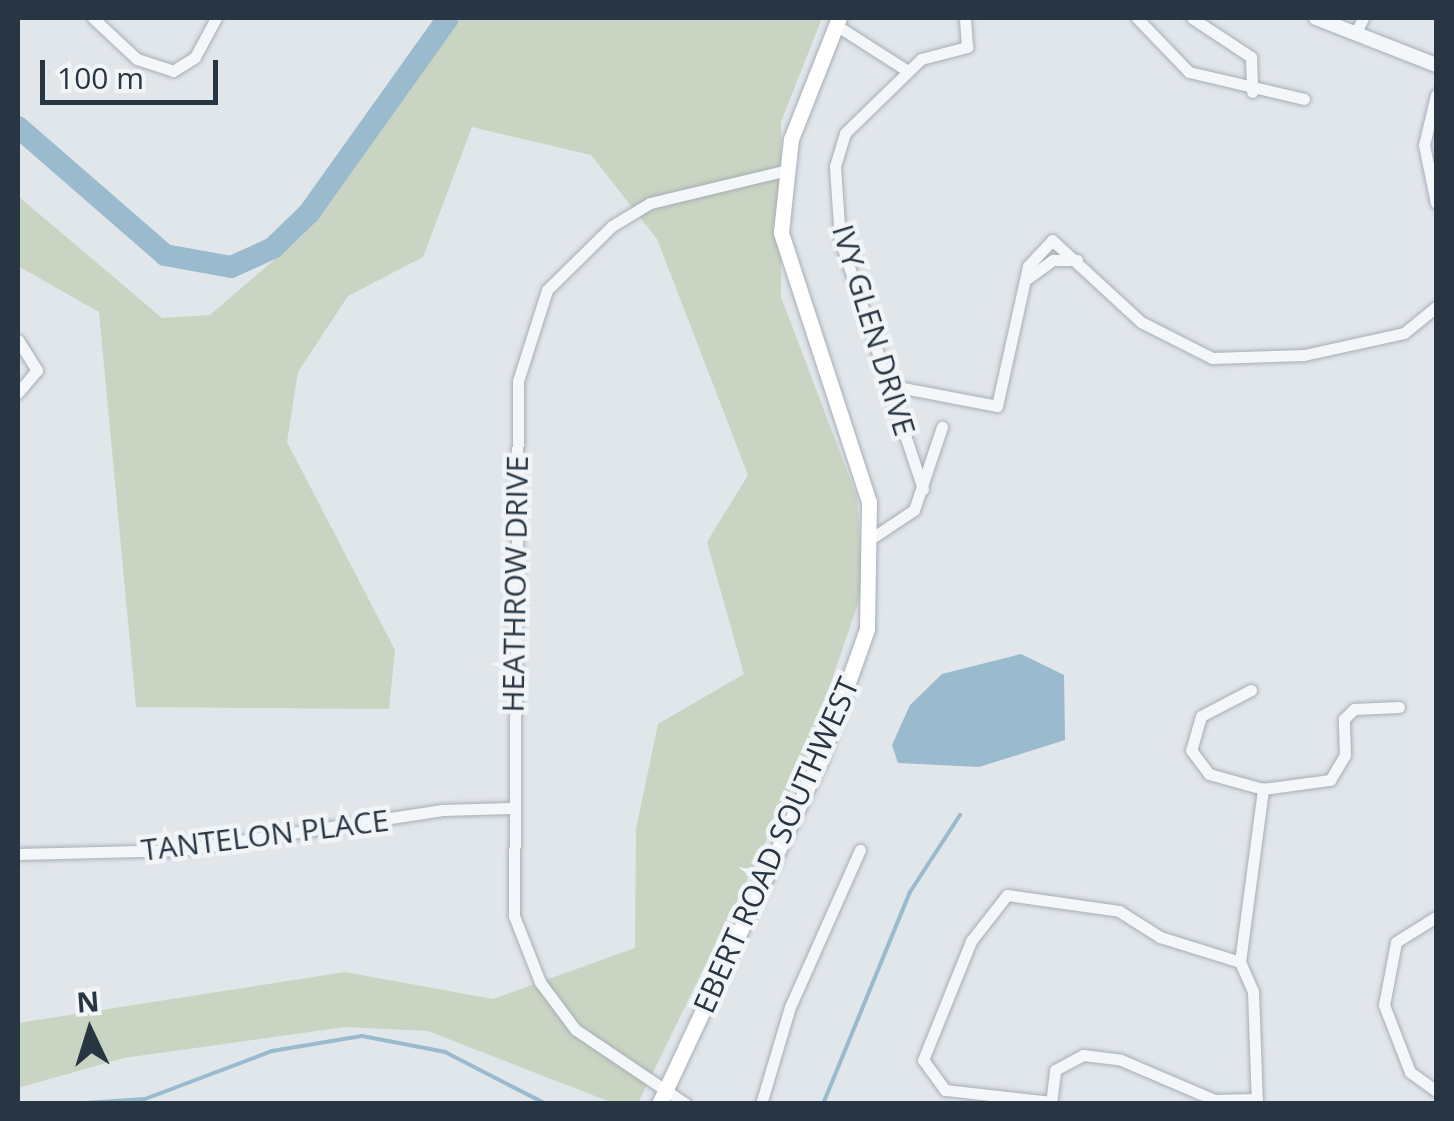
<!DOCTYPE html>
<html>
<head>
<meta charset="utf-8">
<style>
	body { margin:0 }
	#map { position:relative; width:1454px; height:1121px; overflow:hidden; background:#e1e6eb; font-family:"Open Sans",sans-serif }
	div>[style] { position:absolute }
	.green>* { inset:0; background:#c9d5c2 }
	.water>* { inset:0; background:#9abacd }
	.stream>* { height:4px; margin:-2px; padding:0 2px; transform-origin:2px; border-radius:2px; background:#9abacd }
	.river>* { height:22px; margin:-11px; padding:0 11px; transform-origin:11px; border-radius:11px; background:#9abacd }
	.roads { filter:drop-shadow(0 0 2px #a6aeb6) drop-shadow(0 0 2px #a6aeb6) }
	.minor>* { height:11px; margin:-5.5px; padding:0 5.5px; transform-origin:5.5px; border-radius:5.5px; background:#f4f7f9 }
	.tertiary>* { height:14px; margin:-7px; padding:0 7px; transform-origin:7px; border-radius:7px; background:#f4f7f9 }
	.secondary>* { height:15px; margin:-7.5px; padding:0 7.5px; transform-origin:7.5px; border-radius:7.5px; background:#fff }
	span { translate:-50% -50%; white-space:nowrap; text-align:center; line-height:1.15; -webkit-text-stroke:9px #f1f5f8; paint-order:stroke }
	.street-label { font-size:30px; color:#283644 }
	.frame { position:absolute; inset:0; border:20px solid #283644; pointer-events:none }
	.north { position:absolute; left:40px; top:981px; width:100px; height:100px; -webkit-text-stroke:8px #f1f5f8; paint-order:stroke; rotate:356deg; font-size:28px; font-weight:700; line-height:40px; text-align:center; color:#283644 }
	.north::after { content:''; display:block; margin:auto; width:35px; height:45px; background:#283644; clip-path:polygon(50% 0,100% 100%,50% 72%,0 100%) }
	.scale { position:absolute; left:40px; top:60px; width:178px; height:45px; box-sizing:border-box; border:5px solid #283644; border-top:0; padding-left:12px; font-size:30px; line-height:35px; white-space:nowrap; color:#283644; -webkit-text-stroke:8px #f1f5f8; paint-order:stroke }
</style>
</head>
<body>
<div id="map">
	<div class="green">
		<div style="clip-path:polygon(461px 18px,822px 18px,781px 122px,781px 297px,857px 497px,863px 589px,802px 767px,638px 1103px,613px 1103px,428px 1031px,345px 1027px,124px 1058px,18px 1088px,18px 1023px,345px 972px,493px 999px,635px 948px,636px 829px,658px 724px,744px 674px,707px 542px,748px 475px,657px 239px,591px 155px,472px 127px,423px 257px,348px 296px,298px 372px,287px 442px,395px 650px,389px 709px,136px 707px,99px 312px,18px 266px,18px 196px,162px 318px,210px 315px,301px 237px)"></div>
	</div>
	<div class="water">
		<div style="clip-path:polygon(1021px 654px,1064px 675px,1065px 740px,979px 767px,898px 763px,892px 745px,910px 705px,942px 674px)"></div>
	</div>
	<div class="stream">
		<div style="left:70px;top:1104px;width:75px;rotate:-3.8deg"></div>
		<div style="left:145px;top:1099px;width:136px;rotate:-20.7deg"></div>
		<div style="left:272px;top:1051px;width:91px;rotate:-9.5deg"></div>
		<div style="left:362px;top:1036px;width:85px;rotate:10.9deg"></div>
		<div style="left:445px;top:1052px;width:114px;rotate:27.2deg"></div>
		<div style="left:823px;top:1104px;width:229px;rotate:-67.7deg"></div>
		<div style="left:910px;top:892px;width:92px;rotate:-57deg"></div>
	</div>
	<div class="river">
		<div style="left:18px;top:127px;width:195px;rotate:41deg"></div>
		<div style="left:165px;top:255px;width:67px;rotate:10.3deg"></div>
		<div style="left:231px;top:267px;width:46px;rotate:-24.3deg"></div>
		<div style="left:273px;top:248px;width:50px;rotate:-44.2deg"></div>
		<div style="left:309px;top:213px;width:239px;rotate:-54.5deg"></div>
	</div>
	<div class="roads">
		<div class="minor">
			<div style="left:93px;top:18px;width:60px;rotate:43deg"></div>
			<div style="left:137px;top:59px;width:38px;rotate:18deg"></div>
			<div style="left:173px;top:71px;width:26px;rotate:-32deg"></div>
			<div style="left:195px;top:57px;width:44px;rotate:-61.7deg"></div>
			<div style="left:1137px;top:18px;width:75px;rotate:46.1deg"></div>
			<div style="left:1189px;top:72px;width:118px;rotate:13.2deg"></div>
			<div style="left:1192px;top:18px;width:71px;rotate:33.5deg"></div>
			<div style="left:1251px;top:57px;width:35px;rotate:88deg"></div>
			<div style="left:836px;top:25px;width:85px;rotate:32.6deg"></div>
			<div style="left:1355px;top:34px;width:18px;rotate:-63deg"></div>
			<div style="left:1436px;top:95px;width:51px;rotate:103.5deg"></div>
			<div style="left:1424px;top:145px;width:59px;rotate:78.3deg"></div>
			<div style="left:1028px;top:278px;width:31px;rotate:-36deg"></div>
			<div style="left:1053px;top:260px;width:24px"></div>
			<div style="left:18px;top:340px;width:36px;rotate:58deg"></div>
			<div style="left:37px;top:370px;width:30px;rotate:130deg"></div>
			<div style="left:887px;top:385px;width:112px;rotate:10.8deg"></div>
			<div style="left:997px;top:406px;width:143px;rotate:-77.5deg"></div>
			<div style="left:1028px;top:266px;width:35px;rotate:-47deg"></div>
			<div style="left:1052px;top:240px;width:121px;rotate:42.7deg"></div>
			<div style="left:1141px;top:322px;width:80px;rotate:26.9deg"></div>
			<div style="left:1212px;top:358px;width:92px;rotate:-1.9deg"></div>
			<div style="left:1304px;top:355px;width:102px;rotate:-12.4deg"></div>
			<div style="left:1404px;top:333px;width:41px;rotate:-39.1deg"></div>
			<div style="left:923px;top:489px;width:262px;rotate:-108.4deg"></div>
			<div style="left:840px;top:240px;width:74px;rotate:-93.9deg"></div>
			<div style="left:835px;top:166px;width:34px;rotate:-73deg"></div>
			<div style="left:845px;top:133px;width:106px;rotate:-44.2deg"></div>
			<div style="left:921px;top:59px;width:48px;rotate:-14.6deg"></div>
			<div style="left:967px;top:47px;width:29px;rotate:-94deg"></div>
			<div style="left:875px;top:536px;width:47px;rotate:-33.7deg"></div>
			<div style="left:914px;top:510px;width:88px;rotate:-71.4deg"></div>
			<div style="left:1251px;top:690px;width:56px;rotate:152.5deg"></div>
			<div style="left:1201px;top:716px;width:35px;rotate:106deg"></div>
			<div style="left:1191px;top:750px;width:30px;rotate:53deg"></div>
			<div style="left:1209px;top:774px;width:56px;rotate:15.5deg"></div>
			<div style="left:1263px;top:789px;width:68px;rotate:-7.7deg"></div>
			<div style="left:1330px;top:780px;width:29px;rotate:-59deg"></div>
			<div style="left:1345px;top:755px;width:36px;rotate:-92deg"></div>
			<div style="left:1344px;top:719px;width:14px;rotate:-45deg"></div>
			<div style="left:1354px;top:709px;width:45px;rotate:-2.5deg"></div>
			<div style="left:18px;top:854px;width:163px;rotate:-1.4deg"></div>
			<div style="left:181px;top:850px;width:263px;rotate:-8.7deg"></div>
			<div style="left:441px;top:810px;width:71px;rotate:-1.6deg"></div>
			<div style="left:1436px;top:917px;width:47px;rotate:148deg"></div>
			<div style="left:1396px;top:942px;width:64px;rotate:100.8deg"></div>
			<div style="left:1384px;top:1005px;width:72px;rotate:68.8deg"></div>
			<div style="left:1410px;top:1072px;width:32px;rotate:36deg"></div>
			<div style="left:1240px;top:962px;width:175px;rotate:-82.4deg"></div>
			<div style="left:1051px;top:1102px;width:107px;rotate:-173.5deg"></div>
			<div style="left:945px;top:1090px;width:37px;rotate:-126deg"></div>
			<div style="left:923px;top:1060px;width:128px;rotate:-68deg"></div>
			<div style="left:971px;top:941px;width:58px;rotate:-52deg"></div>
			<div style="left:1007px;top:895px;width:113px;rotate:8.1deg"></div>
			<div style="left:1119px;top:911px;width:49px;rotate:32.4deg"></div>
			<div style="left:1160px;top:937px;width:84px;rotate:17.4deg"></div>
			<div style="left:1240px;top:962px;width:32px;rotate:66deg"></div>
			<div style="left:1253px;top:991px;width:113px;rotate:88deg"></div>
			<div style="left:686px;top:1104px;width:134px;rotate:-146deg"></div>
			<div style="left:575px;top:1029px;width:59px;rotate:-126.7deg"></div>
			<div style="left:540px;top:982px;width:71px;rotate:-111.5deg"></div>
			<div style="left:514px;top:916px;width:535px;rotate:-89.57deg"></div>
			<div style="left:518px;top:381px;width:96px;rotate:-72.3deg"></div>
			<div style="left:547px;top:290px;width:91px;rotate:-44.6deg"></div>
			<div style="left:612px;top:226px;width:44px;rotate:-31.2deg"></div>
			<div style="left:650px;top:203px;width:137px;rotate:-13.5deg"></div>
			<div style="left:761px;top:1104px;width:101px;rotate:-73.4deg"></div>
			<div style="left:790px;top:1007px;width:172px;rotate:-66deg"></div>
			<div style="left:1051px;top:1104px;width:34px;rotate:-83deg"></div>
			<div style="left:1055px;top:1070px;width:32px;rotate:-28deg"></div>
			<div style="left:1083px;top:1055px;width:38px;rotate:7deg"></div>
			<div style="left:1121px;top:1060px;width:102px;rotate:23.1deg"></div>
			<div style="left:1215px;top:1100px;width:42px;rotate:-1.4deg"></div>
		</div>
		<div class="tertiary">
			<div style="left:1316px;top:18px;width:129px;rotate:21.4deg"></div>
		</div>
		<div class="secondary">
			<div style="left:659px;top:1104px;width:379px;rotate:-64.9deg"></div>
			<div style="left:820px;top:761px;width:140px;rotate:-70.4deg"></div>
			<div style="left:867px;top:629px;width:127px;rotate:-89.1deg"></div>
			<div style="left:869px;top:502px;width:284px;rotate:-108.1deg"></div>
			<div style="left:781px;top:232px;width:94px;rotate:-83.9deg"></div>
			<div style="left:791px;top:139px;width:130px;rotate:-68.4deg"></div>
		</div>
	</div>
	<div class="street-label">
		<span style="left:874px;top:330px;rotate:73deg">IVY GLEN DRIVE</span>
		<span style="left:515px;top:584px;rotate:-89deg">HEATHROW DRIVE</span>
		<span style="left:265px;top:835px;rotate:-7deg">TANTELON PLACE</span>
		<span style="left:776px;top:845px;rotate:-66deg">EBERT ROAD SOUTHWEST</span>
	</div>
	<div class="frame"></div>
	<div class="north">N</div>
	<div class="scale">100 m</div>
</div>
</body>
</html>
